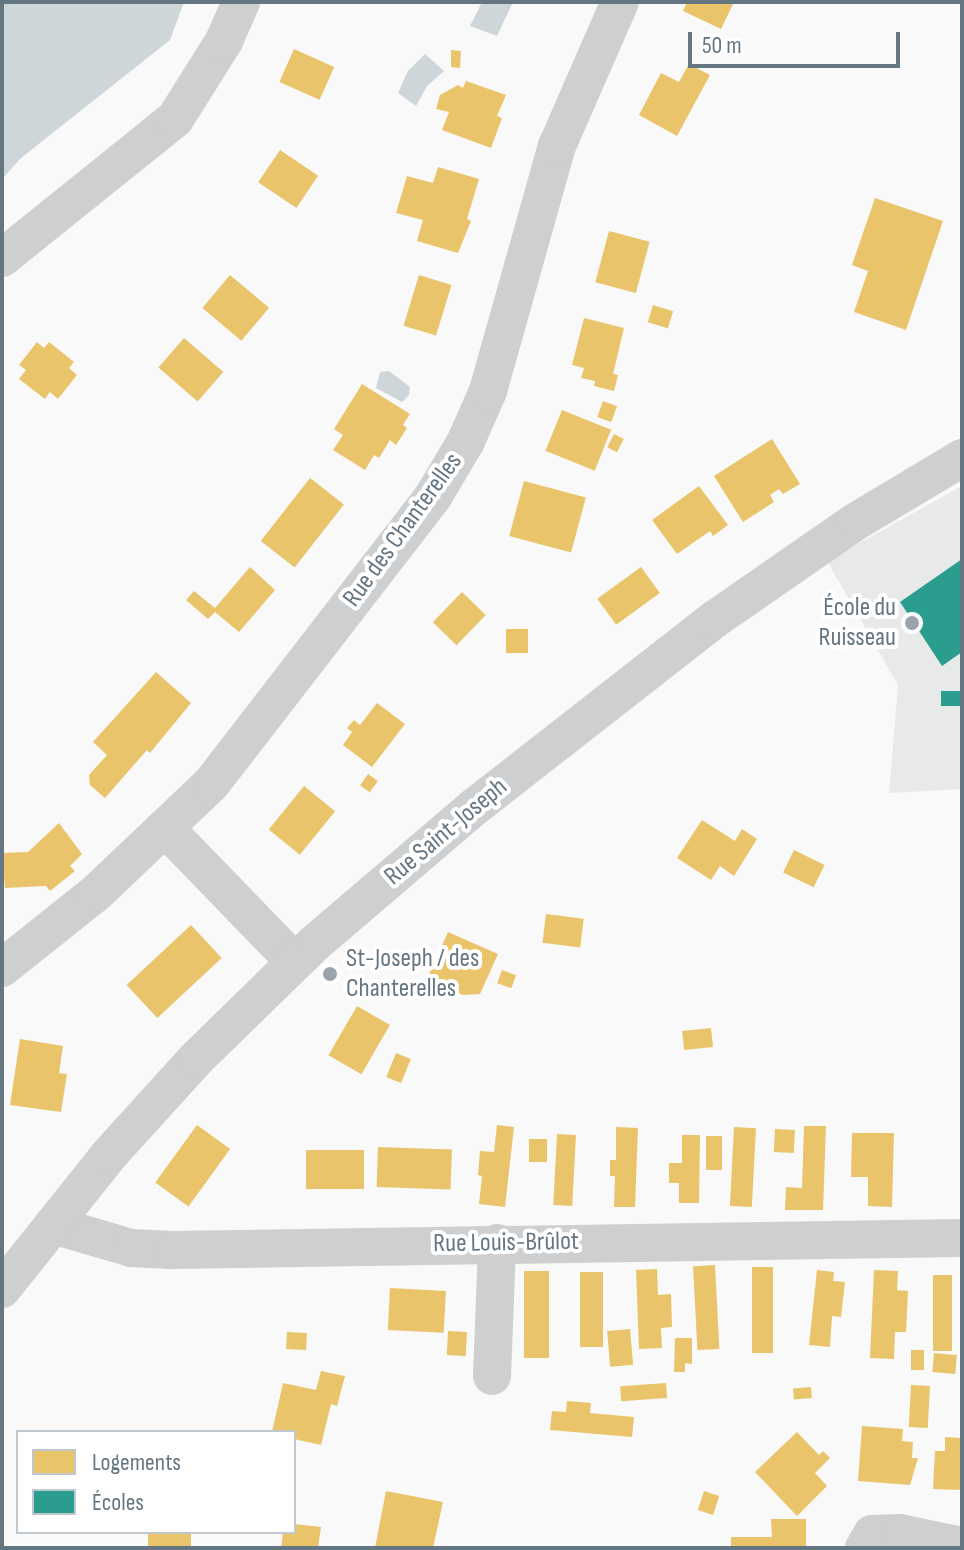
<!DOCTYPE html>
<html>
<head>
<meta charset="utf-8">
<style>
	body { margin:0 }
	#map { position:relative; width:964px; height:1550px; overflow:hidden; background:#f9f9f9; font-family:"Sofia Sans Condensed",sans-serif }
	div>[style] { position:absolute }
	.built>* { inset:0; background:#e8e9e9 }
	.water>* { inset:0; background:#ced6d9 }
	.homes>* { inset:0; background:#e9c46a; transform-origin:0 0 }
	.schools>* { inset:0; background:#2a9d8f; transform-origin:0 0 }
	.minor>* { height:38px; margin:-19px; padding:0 19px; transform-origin:19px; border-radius:19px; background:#cecfd0 }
	.dots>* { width:22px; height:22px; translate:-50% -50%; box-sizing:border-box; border:4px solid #fff; border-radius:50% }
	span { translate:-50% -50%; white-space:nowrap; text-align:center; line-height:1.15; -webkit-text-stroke:8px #fff; paint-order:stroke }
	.street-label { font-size:26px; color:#657683 }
	.poi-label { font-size:26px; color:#657683 }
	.right { translate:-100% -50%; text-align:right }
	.left { translate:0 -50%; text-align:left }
	.frame { position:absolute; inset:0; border:4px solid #657683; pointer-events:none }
	.legend { position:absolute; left:16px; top:1430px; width:280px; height:104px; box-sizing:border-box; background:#fff; border:2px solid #c1c8cd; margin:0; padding:10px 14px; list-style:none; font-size:24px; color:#657683 }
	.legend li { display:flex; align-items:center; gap:16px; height:40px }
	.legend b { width:40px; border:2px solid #c1c8cd }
	.scale { position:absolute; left:688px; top:32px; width:212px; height:36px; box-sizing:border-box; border:4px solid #657683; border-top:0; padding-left:10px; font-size:24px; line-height:28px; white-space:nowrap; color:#657683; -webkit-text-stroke:6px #fff; paint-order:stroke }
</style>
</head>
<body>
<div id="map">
	<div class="built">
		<div style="clip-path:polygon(962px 486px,962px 789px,889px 793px,898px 685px,827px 561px)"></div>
	</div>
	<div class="water">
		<div style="clip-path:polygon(2px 2px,184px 2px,170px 40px,21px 158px,2px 179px)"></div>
		<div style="clip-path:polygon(482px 2px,513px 2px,497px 36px,470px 26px)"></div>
		<div style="clip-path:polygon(425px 54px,444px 71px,427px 86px,416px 106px,398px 93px,408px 71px)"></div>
		<div style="clip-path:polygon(389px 371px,410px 387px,409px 395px,402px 402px,376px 388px,380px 372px)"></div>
	</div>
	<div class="homes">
		<div style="clip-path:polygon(687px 2px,734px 2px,721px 29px,683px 11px)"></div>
		<div style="left:294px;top:49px;width:44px;height:36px;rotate:24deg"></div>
		<div style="clip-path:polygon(451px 50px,461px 51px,460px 68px,451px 67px)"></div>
		<div style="clip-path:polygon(689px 64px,710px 75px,677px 136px,639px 115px,661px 73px,679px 82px)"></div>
		<div style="clip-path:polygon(466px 81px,506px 95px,497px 116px,502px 118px,491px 148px,442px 130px,449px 112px,436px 109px,440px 95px,458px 85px,463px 88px)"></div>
		<div style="left:280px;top:150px;width:46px;height:39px;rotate:34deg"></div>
		<div style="clip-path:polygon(438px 167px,479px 179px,467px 219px,471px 221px,458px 253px,417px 241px,423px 220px,396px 213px,407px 176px,433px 183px)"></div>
		<div style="clip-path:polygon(875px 198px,943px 221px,906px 330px,854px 312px,868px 271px,852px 265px)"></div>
		<div style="left:609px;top:231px;width:42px;height:53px;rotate:15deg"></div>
		<div style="left:230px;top:275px;width:51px;height:43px;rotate:40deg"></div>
		<div style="left:419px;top:275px;width:34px;height:53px;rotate:17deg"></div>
		<div style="left:653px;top:305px;width:21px;height:18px;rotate:17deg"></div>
		<div style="clip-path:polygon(584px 318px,624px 328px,613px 374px,618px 375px,614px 391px,594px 386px,595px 381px,581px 378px,584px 368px,572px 365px)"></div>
		<div style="left:184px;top:338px;width:52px;height:39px;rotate:41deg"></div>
		<div style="clip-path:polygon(37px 342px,44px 348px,49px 342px,74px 362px,69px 368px,77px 375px,58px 399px,50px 392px,45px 399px,19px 379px,26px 370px,19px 365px)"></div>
		<div style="clip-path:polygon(362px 384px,410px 414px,403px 425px,407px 428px,396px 445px,390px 440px,379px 458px,374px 455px,365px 470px,333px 450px,343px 435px,334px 429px)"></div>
		<div style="left:603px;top:401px;width:15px;height:17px;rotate:20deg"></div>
		<div style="left:562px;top:410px;width:53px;height:44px;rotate:22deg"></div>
		<div style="left:614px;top:434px;width:11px;height:15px;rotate:27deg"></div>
		<div style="clip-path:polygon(772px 439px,800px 484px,783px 494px,779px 489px,770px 495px,774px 502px,743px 522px,714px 476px)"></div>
		<div style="left:310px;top:478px;width:43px;height:80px;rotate:38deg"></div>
		<div style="left:524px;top:481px;width:64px;height:57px;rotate:15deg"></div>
		<div style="clip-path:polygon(699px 486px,728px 525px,713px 536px,710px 531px,677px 554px,652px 520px)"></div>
		<div style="clip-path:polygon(250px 567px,275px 590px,239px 632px,215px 612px,208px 619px,186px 600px,194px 591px,215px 608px)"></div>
		<div style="left:641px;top:567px;width:32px;height:54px;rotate:54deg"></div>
		<div style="left:462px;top:592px;width:33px;height:42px;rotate:44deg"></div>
		<div style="left:506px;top:629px;width:22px;height:24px"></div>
		<div style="clip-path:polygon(156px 672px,191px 703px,150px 753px,147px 750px,105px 798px,90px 785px,89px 775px,107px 755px,93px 742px)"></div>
		<div style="clip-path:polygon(377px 703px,405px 724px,372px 767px,343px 745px,352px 732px,347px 728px,354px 720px,360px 725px)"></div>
		<div style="left:368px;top:774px;width:12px;height:14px;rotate:35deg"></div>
		<div style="left:304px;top:786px;width:40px;height:56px;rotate:39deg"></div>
		<div style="clip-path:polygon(702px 820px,735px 841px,742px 829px,757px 839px,734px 876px,720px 866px,711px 880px,677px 858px)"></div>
		<div style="clip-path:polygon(59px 823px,82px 854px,70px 866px,75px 871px,50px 891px,46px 886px,5px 888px,2px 853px,28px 852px)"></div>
		<div style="left:794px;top:850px;width:34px;height:25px;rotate:26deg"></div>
		<div style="left:546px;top:914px;width:38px;height:29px;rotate:7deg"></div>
		<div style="left:191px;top:925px;width:45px;height:88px;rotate:47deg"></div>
		<div style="clip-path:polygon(448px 932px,498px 954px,480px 994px,463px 995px,427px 979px)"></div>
		<div style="left:502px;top:970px;width:15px;height:14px;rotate:20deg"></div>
		<div style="left:357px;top:1006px;width:38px;height:57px;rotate:30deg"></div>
		<div style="left:711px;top:1028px;width:19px;height:29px;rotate:84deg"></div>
		<div style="clip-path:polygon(20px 1039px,63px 1046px,59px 1073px,67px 1074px,61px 1112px,10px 1105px)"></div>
		<div style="left:396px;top:1053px;width:16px;height:26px;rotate:22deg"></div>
		<div style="left:197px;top:1125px;width:41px;height:71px;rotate:36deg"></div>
		<div style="clip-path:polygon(497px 1125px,514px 1127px,505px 1207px,479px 1204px,482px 1176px,478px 1175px,480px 1151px,494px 1152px)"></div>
		<div style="clip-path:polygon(804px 1126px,826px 1126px,823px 1210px,785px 1210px,786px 1187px,802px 1188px)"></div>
		<div style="clip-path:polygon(616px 1127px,638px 1128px,635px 1207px,614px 1207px,615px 1176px,610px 1176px,610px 1160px,616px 1160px)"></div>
		<div style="left:734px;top:1127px;width:22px;height:79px;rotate:3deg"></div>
		<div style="left:775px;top:1129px;width:20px;height:23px;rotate:3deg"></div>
		<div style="clip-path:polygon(852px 1133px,894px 1133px,892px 1207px,868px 1206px,868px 1177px,851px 1177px)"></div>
		<div style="left:557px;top:1134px;width:19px;height:71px;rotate:3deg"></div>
		<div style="clip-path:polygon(682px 1135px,700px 1135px,699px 1203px,679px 1203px,679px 1183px,669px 1183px,669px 1163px,682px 1163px)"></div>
		<div style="left:706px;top:1136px;width:16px;height:34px"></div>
		<div style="left:529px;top:1139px;width:18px;height:23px"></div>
		<div style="left:378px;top:1147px;width:74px;height:40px;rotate:2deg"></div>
		<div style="left:306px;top:1150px;width:58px;height:39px"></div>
		<div style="left:715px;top:1265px;width:84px;height:22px;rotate:87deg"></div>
		<div style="left:752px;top:1267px;width:21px;height:86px"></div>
		<div style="clip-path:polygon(657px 1269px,658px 1295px,671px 1294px,672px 1327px,661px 1328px,662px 1348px,639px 1349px,636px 1270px)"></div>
		<div style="clip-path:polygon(817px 1270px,834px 1272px,833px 1281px,845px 1282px,841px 1317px,832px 1316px,830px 1347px,809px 1345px)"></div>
		<div style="clip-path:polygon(874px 1270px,898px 1271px,897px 1290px,908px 1291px,906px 1332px,895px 1332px,894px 1359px,870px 1358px)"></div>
		<div style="left:524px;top:1271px;width:25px;height:87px"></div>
		<div style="left:580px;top:1272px;width:23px;height:75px"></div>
		<div style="left:933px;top:1275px;width:19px;height:76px"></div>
		<div style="left:390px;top:1288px;width:56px;height:42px;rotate:3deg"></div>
		<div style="left:630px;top:1329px;width:36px;height:23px;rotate:85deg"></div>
		<div style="left:448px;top:1331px;width:19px;height:24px;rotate:3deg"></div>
		<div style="left:287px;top:1332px;width:20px;height:17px;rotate:3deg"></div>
		<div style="clip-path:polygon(675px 1338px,692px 1338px,692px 1364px,685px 1363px,685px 1372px,674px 1372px)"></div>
		<div style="left:911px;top:1350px;width:13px;height:20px"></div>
		<div style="left:934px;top:1353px;width:23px;height:19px;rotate:5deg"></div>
		<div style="clip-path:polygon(321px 1371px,345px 1376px,337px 1406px,331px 1404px,321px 1445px,294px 1439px,294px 1432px,272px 1432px,283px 1383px,316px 1390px)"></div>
		<div style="left:666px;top:1383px;width:15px;height:46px;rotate:86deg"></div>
		<div style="left:911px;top:1385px;width:19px;height:42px;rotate:3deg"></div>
		<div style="left:811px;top:1387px;width:11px;height:18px;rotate:85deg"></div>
		<div style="clip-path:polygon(567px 1401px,591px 1403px,590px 1413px,634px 1417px,632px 1437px,550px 1430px,552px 1411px,566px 1412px)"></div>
		<div style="clip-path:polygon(862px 1426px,903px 1429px,902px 1441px,913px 1442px,912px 1458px,918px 1458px,910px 1485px,858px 1481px)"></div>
		<div style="clip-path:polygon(797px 1432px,819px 1455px,823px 1451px,830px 1458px,815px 1473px,827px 1486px,797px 1516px,755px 1472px)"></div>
		<div style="clip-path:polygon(945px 1437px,962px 1438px,962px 1490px,933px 1489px,935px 1451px,945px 1451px)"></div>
		<div style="clip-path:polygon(386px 1491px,443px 1502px,433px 1548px,375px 1548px)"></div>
		<div style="left:704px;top:1491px;width:16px;height:20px;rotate:18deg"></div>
		<div style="clip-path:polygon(771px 1519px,806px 1519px,806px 1548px,731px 1548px,731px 1537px,772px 1537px)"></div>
		<div style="clip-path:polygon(294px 1524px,321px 1527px,318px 1548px,281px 1548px,283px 1532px,294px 1532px)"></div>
		<div style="left:148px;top:1532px;width:43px;height:16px"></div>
	</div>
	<div class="schools">
		<div style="clip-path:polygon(962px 559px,962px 652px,942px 666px,900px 602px)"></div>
		<div style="left:941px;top:691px;width:21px;height:15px"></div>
	</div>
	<div class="minor">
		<div style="left:2px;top:258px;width:222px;rotate:-38.8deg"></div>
		<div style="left:175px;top:119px;width:92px;rotate:-57.9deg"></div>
		<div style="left:224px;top:41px;width:43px;rotate:-66.4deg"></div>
		<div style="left:167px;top:830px;width:182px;rotate:45.9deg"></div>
		<div style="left:2px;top:968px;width:120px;rotate:-38.6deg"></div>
		<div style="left:96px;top:893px;width:158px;rotate:-43.5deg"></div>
		<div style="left:211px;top:784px;width:365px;rotate:-52.3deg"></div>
		<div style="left:434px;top:495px;width:63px;rotate:-59.3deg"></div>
		<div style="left:466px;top:441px;width:55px;rotate:-66.3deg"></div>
		<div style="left:488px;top:391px;width:255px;rotate:-74.3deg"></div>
		<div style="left:557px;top:146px;width:157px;rotate:-66.4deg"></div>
		<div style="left:53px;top:1225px;width:81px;rotate:16.4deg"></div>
		<div style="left:131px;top:1248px;width:41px;rotate:2.8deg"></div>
		<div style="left:172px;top:1250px;width:790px;rotate:-0.87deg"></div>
		<div style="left:2px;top:1289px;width:170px;rotate:-51.4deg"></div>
		<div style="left:108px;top:1156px;width:131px;rotate:-47.8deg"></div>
		<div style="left:196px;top:1059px;width:166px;rotate:-44.3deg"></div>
		<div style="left:315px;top:943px;width:208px;rotate:-40.5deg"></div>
		<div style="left:473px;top:808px;width:307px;rotate:-38deg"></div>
		<div style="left:715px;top:619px;width:170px;rotate:-34.7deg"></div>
		<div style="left:855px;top:522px;width:125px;rotate:-30.9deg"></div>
		<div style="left:492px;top:1376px;width:133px;rotate:-87.8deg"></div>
		<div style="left:864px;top:1548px;width:16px;rotate:-60deg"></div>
		<div style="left:872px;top:1534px;width:28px;rotate:-2deg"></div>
		<div style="left:900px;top:1533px;width:63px;rotate:11.8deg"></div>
	</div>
	<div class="dots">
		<div style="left:912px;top:623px;background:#99a4ac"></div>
		<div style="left:330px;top:974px;background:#99a4ac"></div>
	</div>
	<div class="street-label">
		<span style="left:403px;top:530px;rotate:-54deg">Rue des Chanterelles</span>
		<span style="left:446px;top:832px;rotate:-40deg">Rue Saint-Joseph</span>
		<span style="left:506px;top:1243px;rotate:-1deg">Rue Louis-Brûlot</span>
	</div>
	<div class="poi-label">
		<span class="right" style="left:896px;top:623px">École du<br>Ruisseau</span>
		<span class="left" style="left:346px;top:974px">St-Joseph / des<br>Chanterelles</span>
	</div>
	<div class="frame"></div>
	<ul class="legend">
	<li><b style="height:22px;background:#e9c46a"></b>Logements</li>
	<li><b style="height:22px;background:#2a9d8f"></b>Écoles</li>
	</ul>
	<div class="scale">50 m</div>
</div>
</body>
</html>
